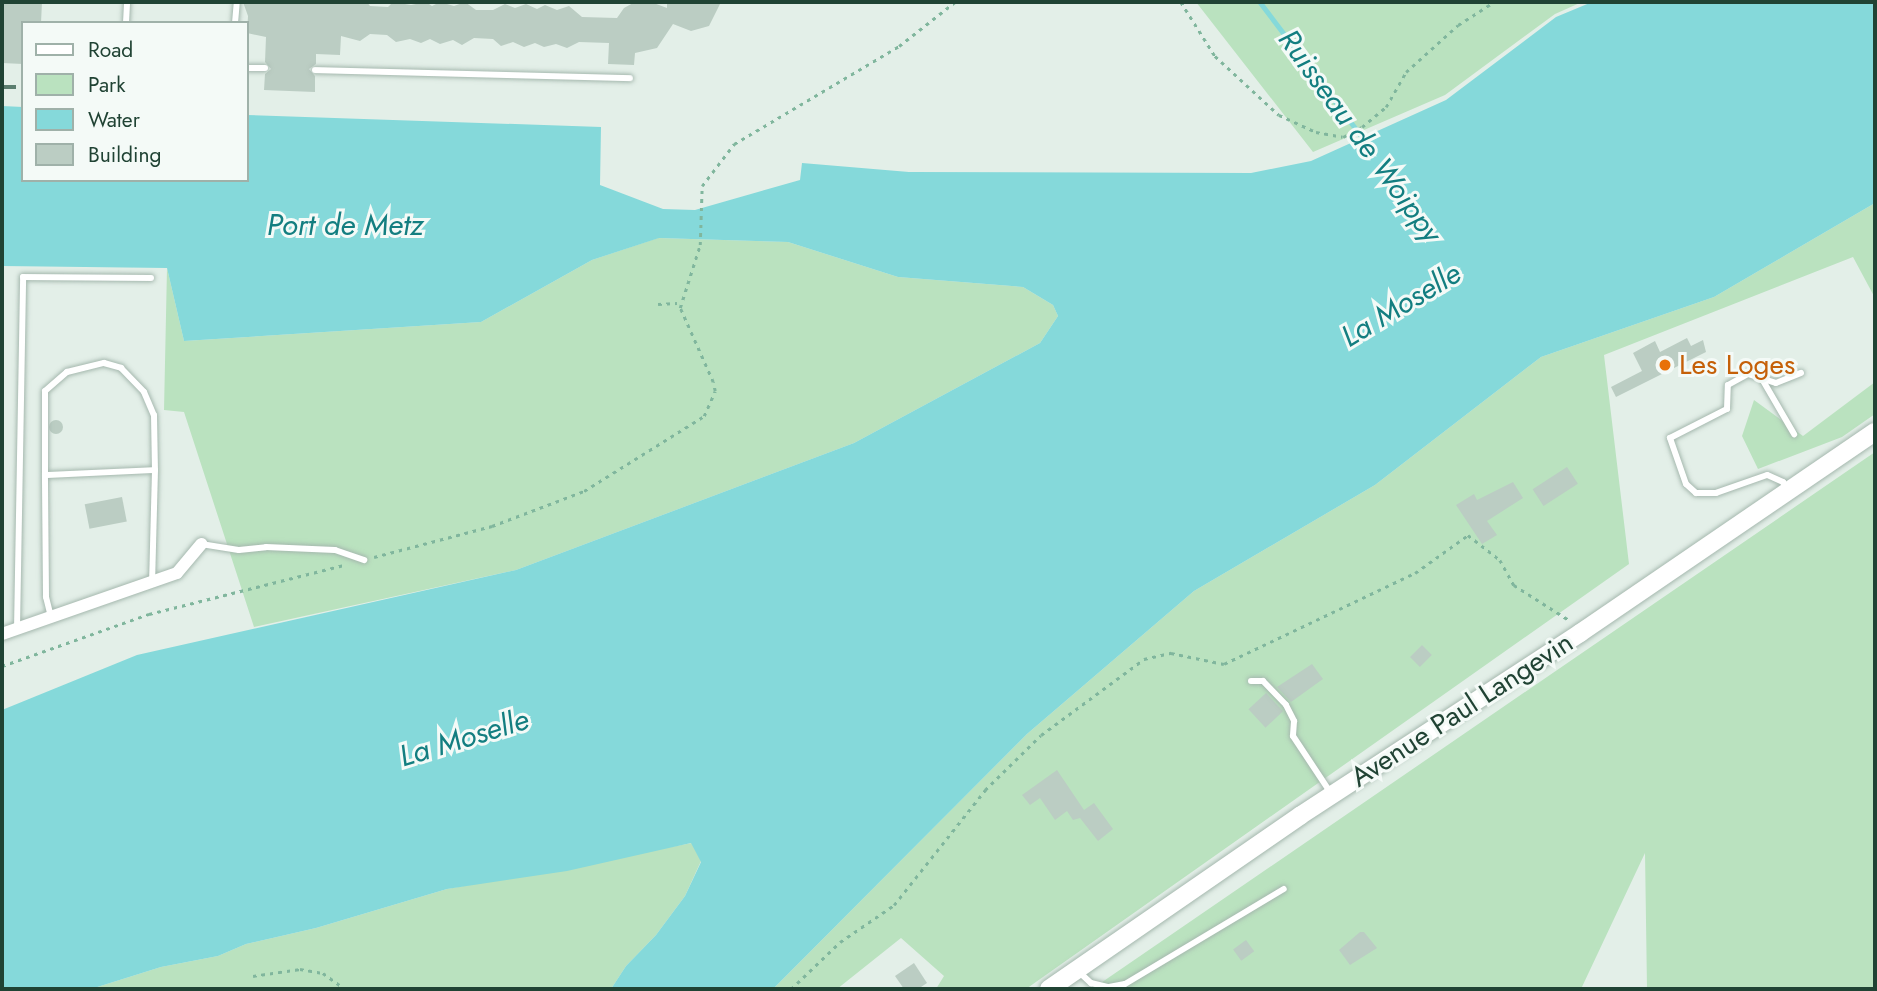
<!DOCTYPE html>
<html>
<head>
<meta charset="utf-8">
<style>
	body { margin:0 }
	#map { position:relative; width:1877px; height:991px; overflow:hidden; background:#e3efe8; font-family:Jost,sans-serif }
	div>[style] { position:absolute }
	.green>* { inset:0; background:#bae2bf }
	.water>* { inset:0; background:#85d9da }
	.stream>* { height:4.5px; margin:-2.25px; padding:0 2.25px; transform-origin:2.25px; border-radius:2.25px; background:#85d9da }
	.building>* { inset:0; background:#bbcdc3; transform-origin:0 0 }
	.round { border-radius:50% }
	.path>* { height:2.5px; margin-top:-1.25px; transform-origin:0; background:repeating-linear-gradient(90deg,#80b69d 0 3.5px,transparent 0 8.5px) }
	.roads { filter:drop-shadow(0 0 2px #a5b8ae) drop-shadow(0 0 2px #a5b8ae) }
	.service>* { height:6px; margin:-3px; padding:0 3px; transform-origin:3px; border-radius:3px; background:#fff }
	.minor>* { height:12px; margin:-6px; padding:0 6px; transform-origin:6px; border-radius:6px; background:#fff }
	.secondary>* { height:18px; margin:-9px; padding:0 9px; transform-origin:9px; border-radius:9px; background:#fff }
	.rail>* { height:4.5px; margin-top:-2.25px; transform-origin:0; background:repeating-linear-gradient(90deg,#5b7e6f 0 14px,transparent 0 21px) }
	.dots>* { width:19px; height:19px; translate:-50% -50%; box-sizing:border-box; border:4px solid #f4faf7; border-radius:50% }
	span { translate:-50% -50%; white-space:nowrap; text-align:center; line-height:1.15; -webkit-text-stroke:6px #f4faf7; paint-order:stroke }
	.food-label { font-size:28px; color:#c56008 }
	.left { translate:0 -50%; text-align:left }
	.street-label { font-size:28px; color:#204334 }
	.water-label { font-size:30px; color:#137e80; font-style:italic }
	.frame { position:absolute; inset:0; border:4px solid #204334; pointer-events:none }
	.legend { position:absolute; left:21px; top:21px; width:228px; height:161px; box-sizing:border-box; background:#f4faf7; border:2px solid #9fb1a9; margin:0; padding:9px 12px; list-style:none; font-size:21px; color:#204334 }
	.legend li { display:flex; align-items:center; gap:14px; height:35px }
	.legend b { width:35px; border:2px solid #9fb1a9 }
</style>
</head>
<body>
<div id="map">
	<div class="green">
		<div style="clip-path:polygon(1196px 2px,1582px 2px,1555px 14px,1445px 95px,1313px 152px)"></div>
		<div style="clip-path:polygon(1875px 203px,1875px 298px,1853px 257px,1604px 355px,1629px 564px,1026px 989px,936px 989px,944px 976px,901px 938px,837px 989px,773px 989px,1027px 734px,1194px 591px,1375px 485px,1541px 357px,1714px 297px)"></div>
		<div style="clip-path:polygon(658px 238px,788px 242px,898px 277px,1023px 287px,1053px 305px,1058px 316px,1040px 343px,854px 443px,516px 570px,254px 627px,184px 412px,164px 410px,167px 268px,184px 341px,481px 322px,592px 260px)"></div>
		<div style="clip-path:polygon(1875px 382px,1875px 414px,1842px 437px,1758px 469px,1742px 436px,1754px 400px,1803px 436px)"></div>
		<div style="clip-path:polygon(1875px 452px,1875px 989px,1647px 989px,1645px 853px,1581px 989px,1092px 989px)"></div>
		<div style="clip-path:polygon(692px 843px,701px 861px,685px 896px,656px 935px,626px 966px,611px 989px,91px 989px,161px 967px,218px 956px,246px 944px,316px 928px,447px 889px)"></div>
	</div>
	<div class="water">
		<div style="clip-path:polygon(1592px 2px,1875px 2px,1875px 203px,1714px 297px,1541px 357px,1375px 485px,1194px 591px,1027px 734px,773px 989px,611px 989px,626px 966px,656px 935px,685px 896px,701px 862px,691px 843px,567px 871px,447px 889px,316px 928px,246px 944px,218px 956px,161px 967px,91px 989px,2px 989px,2px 710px,137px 655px,516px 570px,854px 443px,1040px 343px,1058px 316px,1053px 305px,1023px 287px,898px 277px,788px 242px,659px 238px,592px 260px,481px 322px,184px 341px,167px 268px,2px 266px,2px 106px,23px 107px,23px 180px,247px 180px,247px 115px,601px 127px,600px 185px,663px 209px,695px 210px,800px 180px,802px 163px,909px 172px,1251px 173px,1311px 161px,1446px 100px,1556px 17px)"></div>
	</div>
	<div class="stream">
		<div style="left:1260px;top:2px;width:174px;rotate:52.9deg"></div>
	</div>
	<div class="building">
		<div style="clip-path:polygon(2px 2px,42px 2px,41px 23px,23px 23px,23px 64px,2px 63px)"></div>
		<div style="clip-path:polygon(243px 2px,367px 2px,370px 6px,388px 7px,393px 2px,411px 5px,426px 2px,432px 6px,440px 2px,454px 6px,465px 2px,476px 10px,493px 10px,505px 4px,515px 8px,526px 4px,537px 9px,545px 5px,557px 10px,569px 6px,582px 17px,617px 18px,624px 8px,635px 2px,651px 2px,667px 8px,667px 2px,721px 2px,709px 26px,691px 31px,673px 24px,657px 48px,635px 53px,634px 65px,608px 64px,609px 43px,579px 42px,567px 48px,556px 44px,544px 47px,535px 43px,524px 47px,513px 42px,501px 46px,493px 39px,474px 38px,462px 45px,453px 40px,440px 44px,430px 39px,421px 43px,410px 39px,396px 42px,387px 35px,370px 34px,360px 41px,341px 36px,340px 55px,316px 54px,316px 64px,309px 69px,315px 76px,315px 92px,264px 90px,265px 74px,271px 69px,265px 62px,266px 37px,247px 33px,248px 16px)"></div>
		<div style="clip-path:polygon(1687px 338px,1691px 346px,1703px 340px,1706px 352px,1616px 397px,1611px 387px,1642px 371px,1633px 353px,1655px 341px,1660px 352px)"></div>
		<div class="round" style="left:49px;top:420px;width:14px;height:14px"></div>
		<div style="left:1567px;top:467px;width:20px;height:41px;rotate:57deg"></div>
		<div style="clip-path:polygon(1513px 482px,1523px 498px,1487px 521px,1497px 535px,1482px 544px,1456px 505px,1474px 494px,1477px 500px)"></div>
		<div style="left:122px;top:497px;width:25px;height:38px;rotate:79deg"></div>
		<div style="left:1422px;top:645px;width:14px;height:17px;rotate:45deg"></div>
		<div style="clip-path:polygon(1312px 664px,1323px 679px,1291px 702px,1277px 687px)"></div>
		<div style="left:1266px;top:693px;width:25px;height:24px;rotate:47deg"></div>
		<div style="clip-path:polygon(1057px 770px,1084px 810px,1094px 803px,1113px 829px,1098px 841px,1080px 818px,1073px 820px,1067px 811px,1055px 820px,1040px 798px,1030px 805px,1022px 795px)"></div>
		<div style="clip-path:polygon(1360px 932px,1364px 932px,1377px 948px,1350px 965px,1339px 950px)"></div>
		<div style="left:1246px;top:940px;width:14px;height:16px;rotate:54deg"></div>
		<div style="clip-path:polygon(914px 963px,927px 983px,918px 989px,904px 989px,895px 976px)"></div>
	</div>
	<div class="path">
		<div style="left:1181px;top:2px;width:64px;rotate:57.8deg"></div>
		<div style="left:1215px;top:56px;width:87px;rotate:42.7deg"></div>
		<div style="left:1279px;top:115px;width:41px;rotate:24.7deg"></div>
		<div style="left:1316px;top:132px;width:27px;rotate:10deg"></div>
		<div style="left:1343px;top:137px;width:21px;rotate:-28deg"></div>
		<div style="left:1362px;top:127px;width:31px;rotate:-40deg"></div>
		<div style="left:1386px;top:107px;width:40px;rotate:-60.3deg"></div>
		<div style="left:1406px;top:72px;width:70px;rotate:-42.1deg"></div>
		<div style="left:1458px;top:25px;width:43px;rotate:-32.6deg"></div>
		<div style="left:658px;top:304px;width:19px;rotate:-3deg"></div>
		<div style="left:374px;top:557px;width:122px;rotate:-14.7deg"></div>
		<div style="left:492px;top:526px;width:98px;rotate:-20.8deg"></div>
		<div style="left:584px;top:491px;width:142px;rotate:-32deg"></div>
		<div style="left:704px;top:416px;width:27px;rotate:-66deg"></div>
		<div style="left:715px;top:391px;width:9px;rotate:-103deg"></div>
		<div style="left:713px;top:382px;width:81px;rotate:-114deg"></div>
		<div style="left:680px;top:308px;width:66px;rotate:-72.4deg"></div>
		<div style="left:700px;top:245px;width:59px;rotate:-88.1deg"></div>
		<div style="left:702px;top:186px;width:53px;rotate:-52.7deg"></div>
		<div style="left:734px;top:144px;width:192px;rotate:-30.7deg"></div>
		<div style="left:899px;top:46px;width:71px;rotate:-38.2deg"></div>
		<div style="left:2px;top:666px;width:156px;rotate:-19.5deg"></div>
		<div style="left:149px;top:614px;width:201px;rotate:-14.1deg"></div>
		<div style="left:253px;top:976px;width:48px;rotate:-8.5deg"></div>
		<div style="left:300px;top:969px;width:23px;rotate:10deg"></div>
		<div style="left:323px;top:973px;width:27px;rotate:36deg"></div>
		<div style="left:791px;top:989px;width:68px;rotate:-43.8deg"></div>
		<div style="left:840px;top:942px;width:65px;rotate:-34.4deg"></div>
		<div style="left:894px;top:905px;width:147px;rotate:-51.6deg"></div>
		<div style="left:985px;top:790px;width:78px;rotate:-44.5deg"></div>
		<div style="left:1041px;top:735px;width:128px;rotate:-36.4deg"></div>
		<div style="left:1144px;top:659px;width:28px;rotate:-13deg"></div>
		<div style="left:1171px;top:653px;width:54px;rotate:11.7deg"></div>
		<div style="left:1224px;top:664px;width:212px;rotate:-25.5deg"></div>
		<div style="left:1415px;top:573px;width:65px;rotate:-35.6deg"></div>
		<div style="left:1468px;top:535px;width:41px;rotate:38deg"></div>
		<div style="left:1500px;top:560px;width:29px;rotate:61deg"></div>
		<div style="left:1514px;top:585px;width:65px;rotate:32.5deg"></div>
	</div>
	<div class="roads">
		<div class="service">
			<div style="left:126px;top:23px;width:21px;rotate:-87deg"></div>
			<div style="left:235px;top:23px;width:21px;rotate:-85deg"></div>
			<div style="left:247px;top:68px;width:18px"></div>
			<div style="left:315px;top:70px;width:315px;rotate:1.5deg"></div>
			<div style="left:1762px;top:379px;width:64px;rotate:59.8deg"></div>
			<div style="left:45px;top:475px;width:84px;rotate:-90deg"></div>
			<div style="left:45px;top:391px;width:29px;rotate:-41deg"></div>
			<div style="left:67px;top:372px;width:38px;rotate:-14deg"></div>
			<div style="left:104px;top:363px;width:18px;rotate:16deg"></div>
			<div style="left:121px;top:368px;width:33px;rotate:46deg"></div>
			<div style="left:144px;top:392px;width:25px;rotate:67deg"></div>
			<div style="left:154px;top:415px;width:55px;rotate:89deg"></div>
			<div style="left:1787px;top:489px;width:8px;rotate:-120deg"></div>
			<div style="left:1783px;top:482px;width:17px;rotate:-156deg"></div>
			<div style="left:1767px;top:475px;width:54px;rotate:160.6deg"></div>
			<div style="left:1716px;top:493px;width:20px;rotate:180deg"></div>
			<div style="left:1696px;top:493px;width:13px;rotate:-138deg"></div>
			<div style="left:1686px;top:484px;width:49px;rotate:-109.2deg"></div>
			<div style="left:1670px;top:438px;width:64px;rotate:-27deg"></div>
			<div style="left:1727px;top:409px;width:24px;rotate:-88deg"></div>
			<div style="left:1728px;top:385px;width:23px;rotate:-29deg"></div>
			<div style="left:1748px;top:374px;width:29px;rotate:18deg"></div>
			<div style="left:1776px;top:383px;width:27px;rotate:-22deg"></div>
			<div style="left:201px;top:544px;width:38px;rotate:9deg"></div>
			<div style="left:239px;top:550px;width:27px;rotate:-6deg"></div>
			<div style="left:266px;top:547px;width:69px;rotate:2.5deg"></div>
			<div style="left:335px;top:550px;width:31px;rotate:19deg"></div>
			<div style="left:51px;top:617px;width:21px;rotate:-104deg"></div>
			<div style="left:46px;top:597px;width:122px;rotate:-90.5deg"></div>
			<div style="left:45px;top:475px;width:110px;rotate:-2.6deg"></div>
			<div style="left:155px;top:470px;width:112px;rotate:91.5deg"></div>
			<div style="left:17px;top:629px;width:352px;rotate:-89deg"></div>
			<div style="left:23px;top:277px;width:128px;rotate:0.4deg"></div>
			<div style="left:1251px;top:681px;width:12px"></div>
			<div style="left:1263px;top:681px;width:33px;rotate:46deg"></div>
			<div style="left:1286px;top:705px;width:18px;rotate:63deg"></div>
			<div style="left:1294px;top:721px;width:15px;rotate:94deg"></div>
			<div style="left:1293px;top:736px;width:67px;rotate:56.5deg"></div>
			<div style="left:1078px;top:971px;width:18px;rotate:43deg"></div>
			<div style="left:1091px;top:983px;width:18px;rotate:13deg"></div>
			<div style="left:1109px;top:987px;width:16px;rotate:-11deg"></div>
			<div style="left:1125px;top:984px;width:185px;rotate:-30.9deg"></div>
		</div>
		<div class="minor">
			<div style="left:2px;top:634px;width:185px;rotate:-19.2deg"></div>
			<div style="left:177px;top:573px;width:38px;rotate:-50deg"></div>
		</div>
		<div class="secondary">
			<div style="left:1049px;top:989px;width:306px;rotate:-34.6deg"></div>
			<div style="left:1301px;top:815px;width:333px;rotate:-33.1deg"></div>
			<div style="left:1580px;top:633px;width:357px;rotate:-34.3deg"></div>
		</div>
	</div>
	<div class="rail">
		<div style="left:2px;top:87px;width:21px"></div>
	</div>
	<div class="dots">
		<div style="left:1665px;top:365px;background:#e8710a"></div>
	</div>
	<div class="food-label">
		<span class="left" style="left:1679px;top:365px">Les Loges</span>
	</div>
	<div class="street-label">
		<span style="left:1462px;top:710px;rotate:-33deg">Avenue Paul Langevin</span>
	</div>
	<div class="water-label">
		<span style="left:1360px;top:136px;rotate:54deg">Ruisseau de Woippy</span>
		<span style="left:345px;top:225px">Port de Metz</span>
		<span style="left:1401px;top:305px;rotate:-31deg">La Moselle</span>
		<span style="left:464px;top:738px;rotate:-17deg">La Moselle</span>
	</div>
	<div class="frame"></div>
	<ul class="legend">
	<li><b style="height:9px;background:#fff"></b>Road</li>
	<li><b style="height:19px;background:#bae2bf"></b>Park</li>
	<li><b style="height:19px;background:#85d9da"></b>Water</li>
	<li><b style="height:19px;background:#bbcdc3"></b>Building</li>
	</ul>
</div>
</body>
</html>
